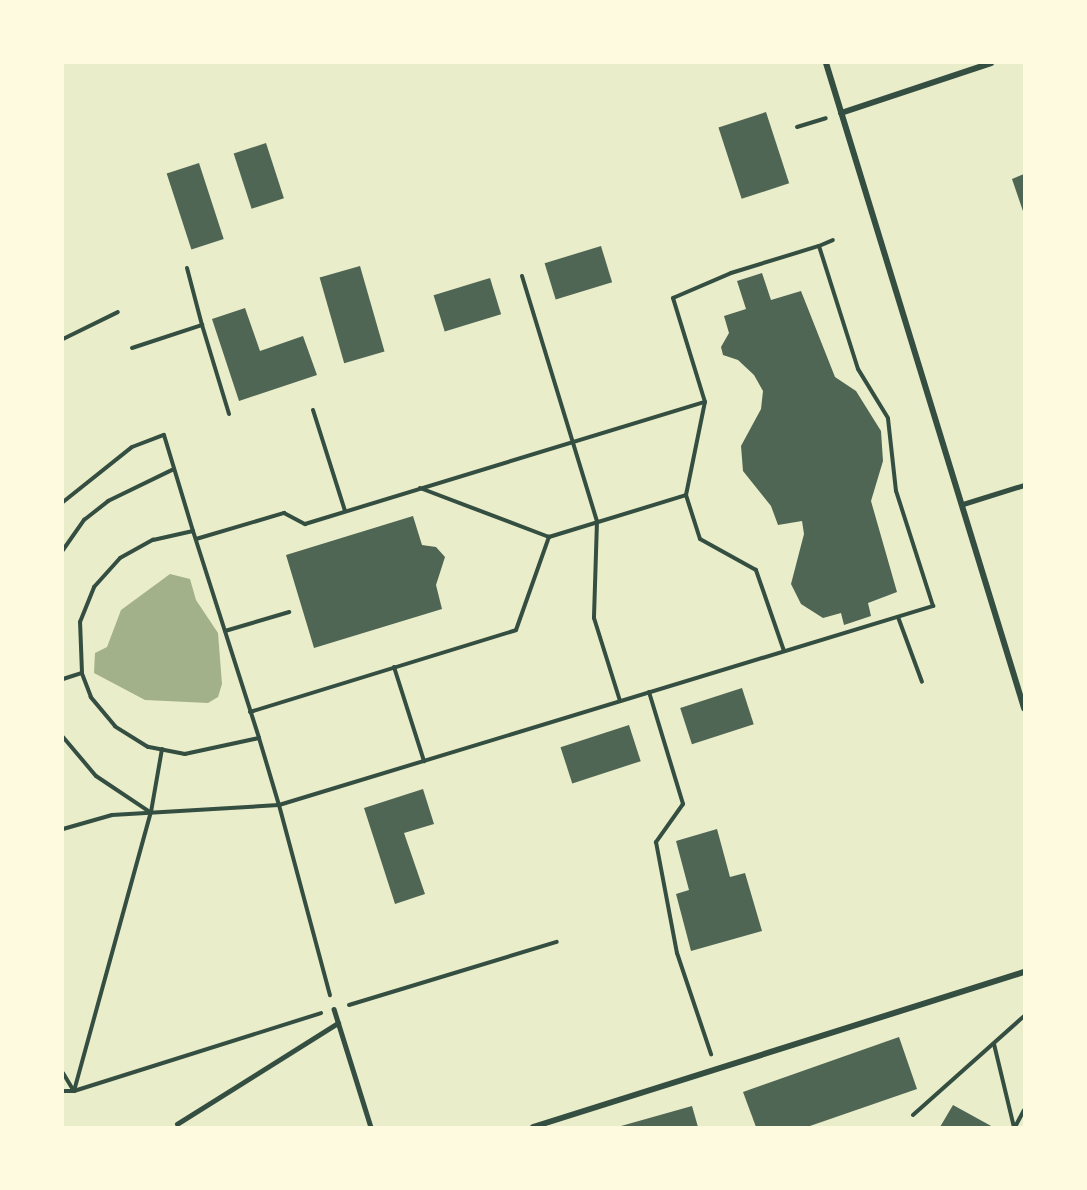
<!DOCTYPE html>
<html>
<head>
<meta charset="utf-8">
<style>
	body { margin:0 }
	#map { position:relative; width:1087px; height:1190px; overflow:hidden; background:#e9edc9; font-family:Merriweather,serif }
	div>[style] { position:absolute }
	.water>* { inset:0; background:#a3b18a }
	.building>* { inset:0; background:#4f6655; transform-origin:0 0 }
	.path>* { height:4px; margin:-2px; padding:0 2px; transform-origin:2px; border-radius:2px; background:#344e41 }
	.service>* { height:4.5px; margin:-2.25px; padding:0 2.25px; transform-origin:2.25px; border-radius:2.25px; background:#344e41 }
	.minor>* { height:6px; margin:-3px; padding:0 3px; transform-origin:3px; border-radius:3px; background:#344e41 }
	span { translate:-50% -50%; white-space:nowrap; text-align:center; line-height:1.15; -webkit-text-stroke:5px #fefae0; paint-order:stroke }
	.frame { position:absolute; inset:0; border:64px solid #fefae0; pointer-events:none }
</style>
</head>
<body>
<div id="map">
	<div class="water">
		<div style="clip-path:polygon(170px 574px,190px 579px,196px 600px,218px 633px,222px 684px,218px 697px,208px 703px,145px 700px,94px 673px,95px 653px,107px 647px,121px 610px)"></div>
	</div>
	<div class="building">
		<div style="left:766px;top:112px;width:75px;height:50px;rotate:72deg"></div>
		<div style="left:266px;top:143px;width:58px;height:34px;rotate:72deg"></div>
		<div style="left:199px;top:163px;width:80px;height:34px;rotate:72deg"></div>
		<div style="clip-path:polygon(1024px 174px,1024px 214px,1012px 179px)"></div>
		<div style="left:601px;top:246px;width:38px;height:59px;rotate:73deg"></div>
		<div style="left:360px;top:266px;width:89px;height:42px;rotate:74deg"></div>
		<div style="clip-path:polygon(762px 273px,771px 300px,801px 291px,835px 377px,856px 391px,881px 431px,883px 461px,871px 501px,897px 592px,868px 603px,871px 616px,844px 625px,841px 613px,823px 618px,801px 604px,791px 584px,804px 534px,802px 521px,778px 525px,771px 506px,743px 471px,741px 446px,761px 409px,763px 391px,754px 375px,738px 360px,723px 355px,721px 347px,729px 333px,724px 316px,746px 309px,737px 281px)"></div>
		<div style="left:490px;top:278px;width:38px;height:59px;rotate:73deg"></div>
		<div style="clip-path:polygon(245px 308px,260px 351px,303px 336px,317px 375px,239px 401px,212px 319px)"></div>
		<div style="clip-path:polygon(413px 516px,422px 545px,436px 547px,445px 557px,436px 585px,442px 609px,314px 648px,286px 555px)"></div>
		<div style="left:742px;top:688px;width:38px;height:65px;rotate:72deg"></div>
		<div style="left:629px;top:725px;width:38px;height:72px;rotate:72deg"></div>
		<div style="clip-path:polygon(423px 789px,434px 824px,404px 833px,425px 894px,395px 904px,364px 808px)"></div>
		<div style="clip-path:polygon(717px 829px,730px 877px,745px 873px,762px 931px,691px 951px,676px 894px,689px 890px,676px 841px)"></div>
		<div style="clip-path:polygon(899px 1037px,917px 1089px,807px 1127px,756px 1127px,743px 1092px)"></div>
		<div style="clip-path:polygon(953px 1105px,993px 1127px,940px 1127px)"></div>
		<div style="clip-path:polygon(692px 1106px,698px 1127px,621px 1127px,621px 1126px)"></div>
	</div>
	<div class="path">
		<div style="left:797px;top:127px;width:30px;rotate:-17deg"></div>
		<div style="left:187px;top:268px;width:59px;rotate:75.3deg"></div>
		<div style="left:522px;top:276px;width:256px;rotate:73deg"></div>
		<div style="left:597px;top:521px;width:97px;rotate:91.8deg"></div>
		<div style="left:594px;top:618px;width:87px;rotate:72.6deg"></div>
		<div style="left:63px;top:339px;width:61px;rotate:-26.1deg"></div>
		<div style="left:132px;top:348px;width:74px;rotate:-18.2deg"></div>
		<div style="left:202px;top:325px;width:93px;rotate:73.1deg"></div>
		<div style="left:313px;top:410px;width:106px;rotate:72.4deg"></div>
		<div style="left:420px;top:488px;width:138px;rotate:20.8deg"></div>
		<div style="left:549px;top:537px;width:143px;rotate:-17deg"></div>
		<div style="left:63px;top:502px;width:88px;rotate:-38.6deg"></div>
		<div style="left:132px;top:447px;width:34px;rotate:-21deg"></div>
		<div style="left:164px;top:435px;width:100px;rotate:73.2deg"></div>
		<div style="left:196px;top:539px;width:92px;rotate:-16.5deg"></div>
		<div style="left:284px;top:513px;width:24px;rotate:28deg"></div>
		<div style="left:305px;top:524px;width:418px;rotate:-17deg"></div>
		<div style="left:63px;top:550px;width:37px;rotate:-55deg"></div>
		<div style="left:84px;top:520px;width:31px;rotate:-38deg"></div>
		<div style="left:108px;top:501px;width:73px;rotate:-25.9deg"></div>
		<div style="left:898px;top:617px;width:69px;rotate:69.7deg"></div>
		<div style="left:225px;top:631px;width:67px;rotate:-16.5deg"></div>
		<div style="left:784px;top:651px;width:86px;rotate:-109.1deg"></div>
		<div style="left:756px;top:570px;width:64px;rotate:-151deg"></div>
		<div style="left:700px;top:539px;width:46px;rotate:-107.7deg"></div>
		<div style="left:686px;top:495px;width:95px;rotate:-78.5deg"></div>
		<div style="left:705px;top:402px;width:109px;rotate:-107.1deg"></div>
		<div style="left:673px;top:298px;width:63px;rotate:-23.3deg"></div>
		<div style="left:731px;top:273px;width:92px;rotate:-17.1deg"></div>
		<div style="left:394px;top:667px;width:99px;rotate:72.3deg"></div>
		<div style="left:63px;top:679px;width:20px;rotate:-18deg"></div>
		<div style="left:649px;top:692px;width:117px;rotate:73.1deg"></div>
		<div style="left:683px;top:804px;width:47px;rotate:125.4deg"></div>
		<div style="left:656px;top:842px;width:113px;rotate:79.3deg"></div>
		<div style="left:677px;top:953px;width:107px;rotate:71.4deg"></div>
		<div style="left:250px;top:712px;width:278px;rotate:-17.1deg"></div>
		<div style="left:516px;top:630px;width:99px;rotate:-70.5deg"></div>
		<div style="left:63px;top:737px;width:51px;rotate:49.8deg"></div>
		<div style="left:96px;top:776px;width:65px;rotate:33.7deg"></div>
		<div style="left:259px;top:738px;width:76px;rotate:167.8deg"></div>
		<div style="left:185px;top:754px;width:38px;rotate:-169deg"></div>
		<div style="left:148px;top:747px;width:39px;rotate:-148deg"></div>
		<div style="left:115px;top:726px;width:38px;rotate:-130deg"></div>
		<div style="left:91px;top:697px;width:26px;rotate:-111deg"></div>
		<div style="left:82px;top:673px;width:51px;rotate:-92.2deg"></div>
		<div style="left:80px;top:622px;width:38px;rotate:-68deg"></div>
		<div style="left:94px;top:587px;width:39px;rotate:-48deg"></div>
		<div style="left:120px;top:558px;width:38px;rotate:-29deg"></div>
		<div style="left:153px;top:540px;width:41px;rotate:-12.7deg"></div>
		<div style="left:193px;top:531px;width:217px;rotate:72.3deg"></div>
		<div style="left:259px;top:738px;width:70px;rotate:73.4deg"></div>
		<div style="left:279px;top:805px;width:197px;rotate:75deg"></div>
		<div style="left:63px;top:829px;width:51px;rotate:-15.9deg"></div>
		<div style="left:112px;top:815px;width:167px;rotate:-3.4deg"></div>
		<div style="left:279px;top:805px;width:684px;rotate:-16.92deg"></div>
		<div style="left:933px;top:606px;width:121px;rotate:-107.8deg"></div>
		<div style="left:896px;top:491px;width:73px;rotate:-96.3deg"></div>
		<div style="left:888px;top:418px;width:57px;rotate:-121.5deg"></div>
		<div style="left:858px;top:369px;width:129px;rotate:-107.6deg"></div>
		<div style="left:819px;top:246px;width:15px;rotate:-23deg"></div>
		<div style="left:349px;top:1005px;width:217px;rotate:-16.9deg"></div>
		<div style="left:994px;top:1044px;width:85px;rotate:76.5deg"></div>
		<div style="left:63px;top:1073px;width:21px;rotate:59deg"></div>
		<div style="left:74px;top:1091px;width:259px;rotate:-17.5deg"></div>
		<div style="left:63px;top:1091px;width:11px"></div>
		<div style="left:74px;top:1091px;width:289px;rotate:-74.6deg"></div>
		<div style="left:151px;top:812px;width:64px;rotate:-80.1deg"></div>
		<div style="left:913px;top:1115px;width:149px;rotate:-41.7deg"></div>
		<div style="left:1015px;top:1127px;width:19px;rotate:-62deg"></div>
	</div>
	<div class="service">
		<div style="left:963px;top:504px;width:64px;rotate:-17.3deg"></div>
		<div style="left:334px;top:1009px;width:124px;rotate:72.6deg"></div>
		<div style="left:177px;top:1124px;width:190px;rotate:-32.1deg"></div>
	</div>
	<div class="minor">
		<div style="left:826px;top:63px;width:675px;rotate:72.93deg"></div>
		<div style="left:841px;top:113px;width:158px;rotate:-18.4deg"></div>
		<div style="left:533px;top:1127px;width:515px;rotate:-17.52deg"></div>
	</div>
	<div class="frame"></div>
</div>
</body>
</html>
